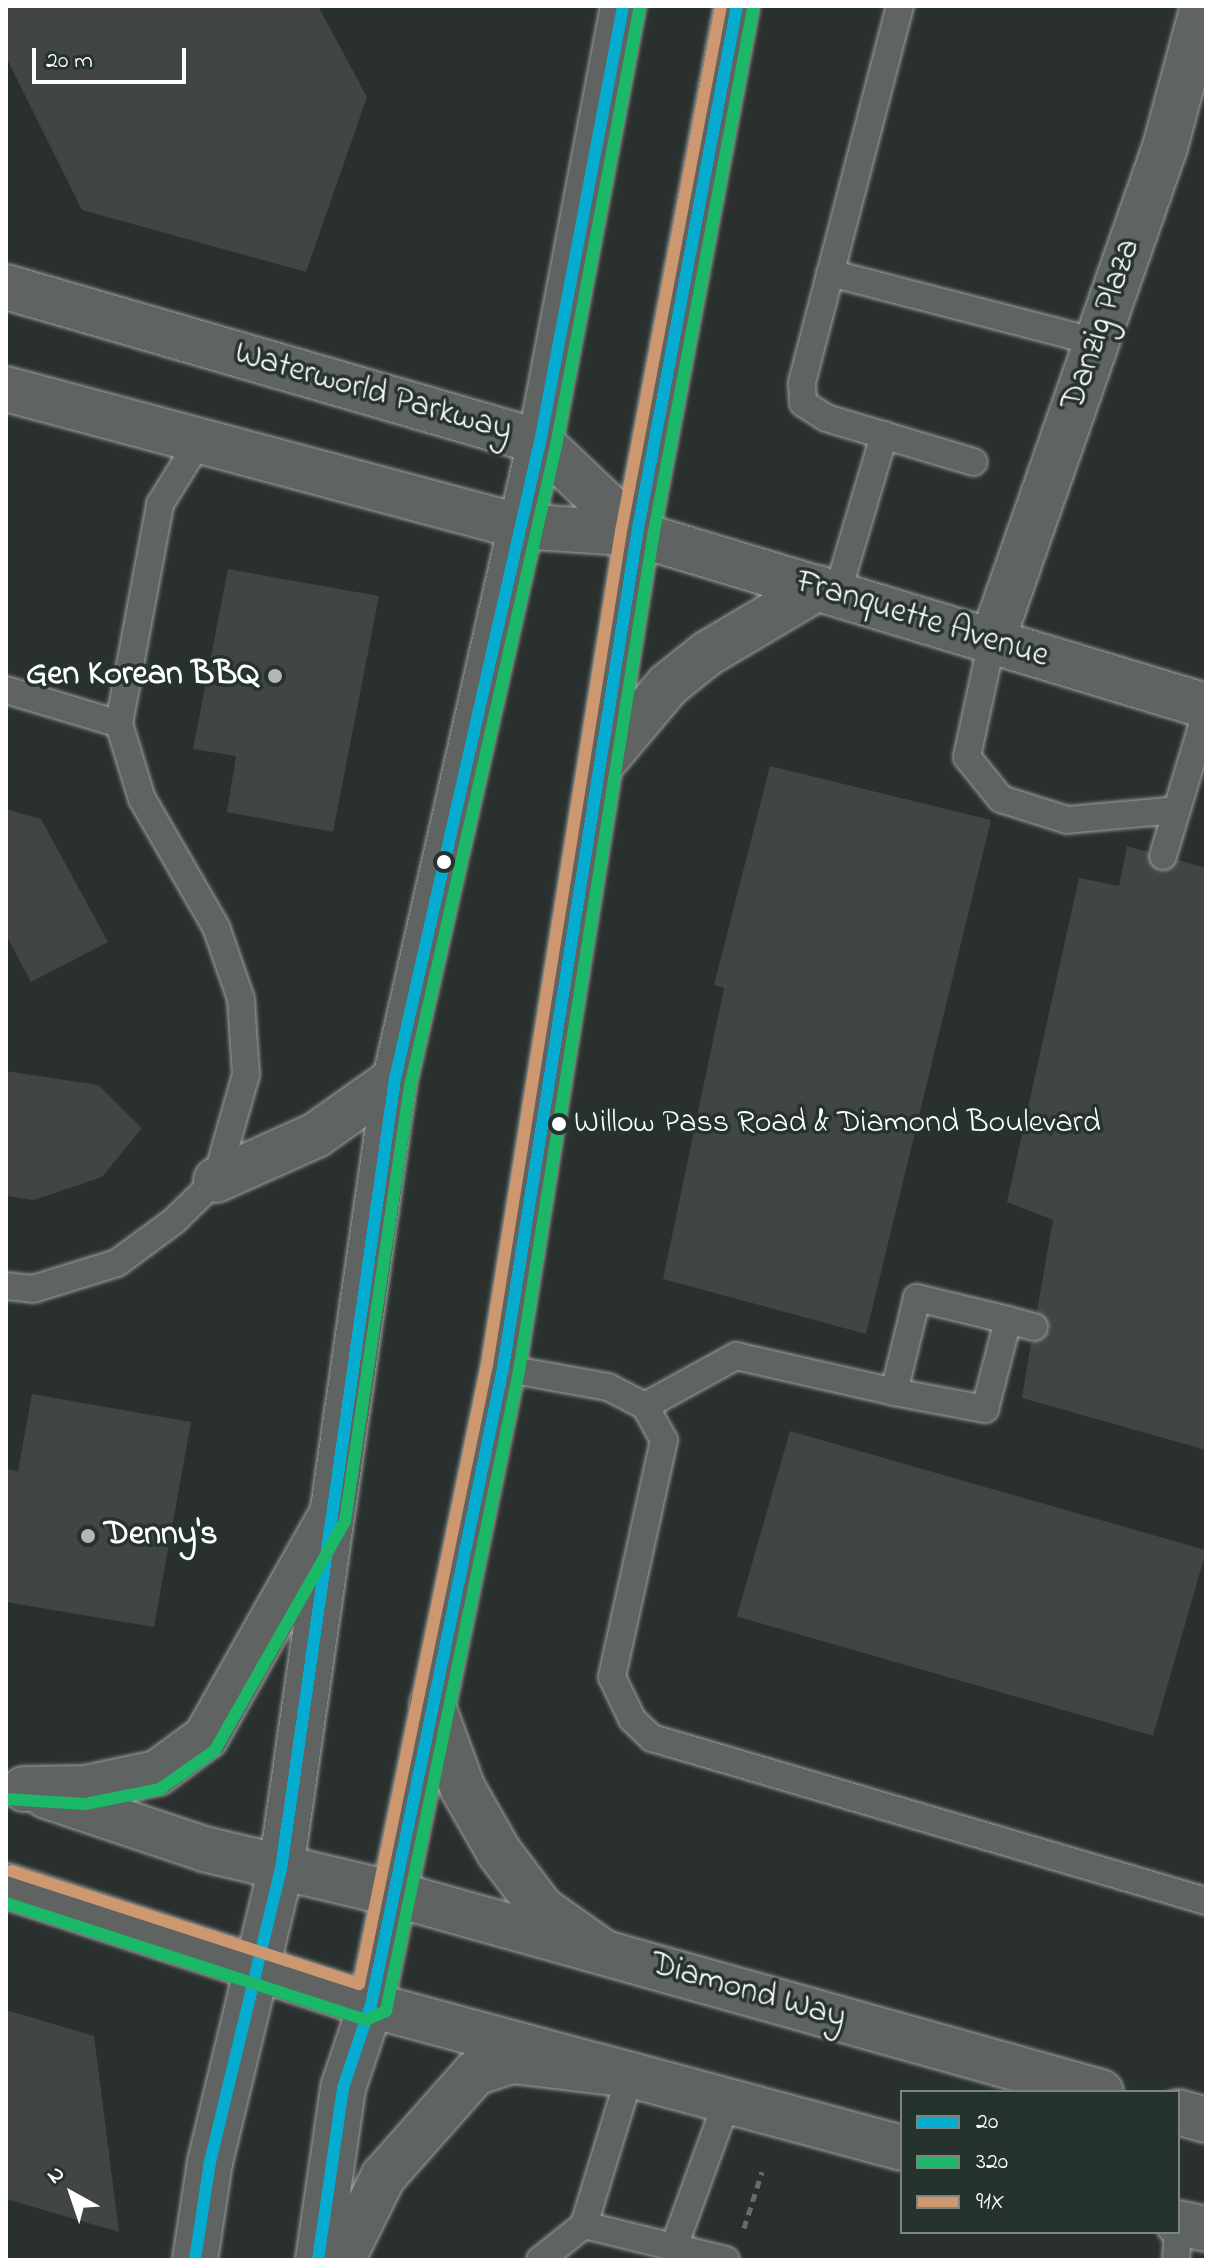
<!DOCTYPE html>
<html>
<head>
<meta charset="utf-8">
<style>
	body { margin:0 }
	#map { position:relative; width:1212px; height:2266px; overflow:hidden; background:#29302d; font-family:"Indie Flower",sans-serif }
	div>[style] { position:absolute }
	.building>* { inset:0; background:#414644; transform-origin:0 0 }
	.path>* { height:5px; margin-top:-2.5px; transform-origin:0; background:repeating-linear-gradient(90deg,#686c69 0 8px,transparent 0 14px) }
	.roads { filter:drop-shadow(0 0 2px #9fa2a0) drop-shadow(0 0 2px #9fa2a0) }
	.lane>* { height:26px; margin:-13px; padding:0 13px; transform-origin:13px; border-radius:13px; background:#5f6362 }
	.street>* { height:44px; margin:-22px; padding:0 22px; transform-origin:22px; border-radius:22px; background:#5f6362 }
	.secondary>* { height:44px; margin:-22px; padding:0 22px; transform-origin:22px; border-radius:22px; background:#5f6362 }
	.primary>* { height:44px; margin:-22px; padding:0 22px; transform-origin:22px; border-radius:22px; background:#5f6362 }
	.bus-1>* { height:12px; margin:-6px; padding:0 6px; transform-origin:6px; border-radius:6px; background:#06acd0 }
	.bus-2>* { height:12px; margin:-6px; padding:0 6px; transform-origin:6px; border-radius:6px; background:#1ab867 }
	.bus-3>* { height:12px; margin:-6px; padding:0 6px; transform-origin:6px; border-radius:6px; background:#cd976f }
	.dots>* { width:22px; height:22px; translate:-50% -50%; box-sizing:border-box; border:4px solid #26332d; border-radius:50% }
	span { translate:-50% -50%; white-space:nowrap; text-align:center; line-height:1.15; -webkit-text-stroke:7px #26332d; paint-order:stroke }
	.bus-label { font-size:32px; color:#fff }
	.left { translate:0 -50%; text-align:left }
	.street-label { font-size:34px; color:#fff }
	.poi-label { font-size:34px; color:#fff; font-weight:700 }
	.right { translate:-100% -50%; text-align:right }
	.frame { position:absolute; inset:0; border:8px solid #fff; pointer-events:none }
	.legend { position:absolute; left:900px; top:2090px; width:280px; height:144px; box-sizing:border-box; background:#26332d; border:2px solid #7d8581; margin:0; padding:10px 14px; list-style:none; font-size:24px; color:#fff }
	.legend li { display:flex; align-items:center; gap:16px; height:40px }
	.legend b { width:40px; border:2px solid #7d8581 }
	.north { position:absolute; left:32px; top:2154px; width:80px; height:80px; -webkit-text-stroke:6px #26332d; paint-order:stroke; rotate:320deg; font-size:22px; font-weight:700; line-height:32px; text-align:center; color:#fff }
	.north::after { content:''; display:block; margin:auto; width:28px; height:36px; background:#fff; clip-path:polygon(50% 0,100% 100%,50% 72%,0 100%) }
	.scale { position:absolute; left:32px; top:48px; width:154px; height:36px; box-sizing:border-box; border:4px solid #fff; border-top:0; padding-left:10px; font-size:24px; line-height:28px; white-space:nowrap; color:#fff; -webkit-text-stroke:6px #26332d; paint-order:stroke }
</style>
</head>
<body>
<div id="map">
	<div class="building">
		<div style="clip-path:polygon(6px 6px,318px 6px,367px 97px,306px 272px,82px 210px,6px 57px)"></div>
		<div style="clip-path:polygon(228px 569px,379px 596px,333px 832px,227px 812px,236px 756px,193px 749px)"></div>
		<div style="clip-path:polygon(770px 766px,991px 820px,866px 1334px,663px 1279px,724px 988px,714px 985px)"></div>
		<div style="clip-path:polygon(6px 809px,41px 819px,108px 942px,31px 982px,6px 935px)"></div>
		<div style="clip-path:polygon(1127px 846px,1148px 852px,1159px 871px,1178px 860px,1206px 868px,1206px 1450px,1022px 1398px,1031px 1343px,1050px 1330px,1037px 1311px,1053px 1220px,1007px 1202px,1079px 878px,1119px 886px)"></div>
		<div style="clip-path:polygon(6px 1071px,98px 1085px,142px 1128px,102px 1177px,34px 1200px,6px 1196px)"></div>
		<div style="clip-path:polygon(32px 1394px,191px 1422px,154px 1627px,6px 1602px,6px 1469px,18px 1471px)"></div>
		<div style="left:790px;top:1431px;width:433px;height:193px;rotate:16deg"></div>
		<div style="clip-path:polygon(6px 2010px,94px 2036px,119px 2232px,6px 2199px)"></div>
	</div>
	<div class="path">
		<div style="left:744px;top:2228px;width:59px;rotate:-72.2deg"></div>
	</div>
	<div class="roads">
		<div class="lane">
			<div style="left:900px;top:6px;width:390px;rotate:104.6deg"></div>
			<div style="left:802px;top:383px;width:20px;rotate:87deg"></div>
			<div style="left:803px;top:403px;width:27px;rotate:33deg"></div>
			<div style="left:826px;top:418px;width:154px;rotate:16.6deg"></div>
			<div style="left:830px;top:273px;width:275px;rotate:14.5deg"></div>
			<div style="left:837px;top:594px;width:166px;rotate:-73.5deg"></div>
			<div style="left:992px;top:641px;width:119px;rotate:102.2deg"></div>
			<div style="left:967px;top:757px;width:54px;rotate:51deg"></div>
			<div style="left:1001px;top:799px;width:69px;rotate:17.7deg"></div>
			<div style="left:1067px;top:820px;width:110px;rotate:-5.2deg"></div>
			<div style="left:6px;top:690px;width:118px;rotate:16.7deg"></div>
			<div style="left:1163px;top:856px;width:149px;rotate:-73.3deg"></div>
			<div style="left:6px;top:1286px;width:27px;rotate:6deg"></div>
			<div style="left:33px;top:1289px;width:88px;rotate:-17.2deg"></div>
			<div style="left:117px;top:1263px;width:71px;rotate:-36.4deg"></div>
			<div style="left:174px;top:1221px;width:59px;rotate:-44.3deg"></div>
			<div style="left:216px;top:1180px;width:109px;rotate:-74.1deg"></div>
			<div style="left:246px;top:1075px;width:76px;rotate:-93.8deg"></div>
			<div style="left:241px;top:999px;width:76px;rotate:-109.1deg"></div>
			<div style="left:216px;top:927px;width:148px;rotate:-120deg"></div>
			<div style="left:142px;top:799px;width:78px;rotate:-107deg"></div>
			<div style="left:119px;top:724px;width:224px;rotate:-79.4deg"></div>
			<div style="left:160px;top:504px;width:72px;rotate:-58.1deg"></div>
			<div style="left:1008px;top:1320px;width:27px;rotate:15deg"></div>
			<div style="left:503px;top:1368px;width:107px;rotate:10.3deg"></div>
			<div style="left:608px;top:1387px;width:42px;rotate:27.2deg"></div>
			<div style="left:645px;top:1406px;width:39px;rotate:61deg"></div>
			<div style="left:664px;top:1440px;width:243px;rotate:102.4deg"></div>
			<div style="left:612px;top:1677px;width:47px;rotate:64.5deg"></div>
			<div style="left:632px;top:1719px;width:28px;rotate:44deg"></div>
			<div style="left:652px;top:1738px;width:577px;rotate:16.4deg"></div>
			<div style="left:645px;top:1406px;width:104px;rotate:-28.8deg"></div>
			<div style="left:736px;top:1356px;width:162px;rotate:12.8deg"></div>
			<div style="left:894px;top:1392px;width:93px;rotate:10.6deg"></div>
			<div style="left:985px;top:1409px;width:92px;rotate:-75.5deg"></div>
			<div style="left:1008px;top:1320px;width:94px;rotate:-166.4deg"></div>
			<div style="left:917px;top:1298px;width:97px;rotate:103.7deg"></div>
			<div style="left:584px;top:2225px;width:157px;rotate:-73deg"></div>
			<div style="left:675px;top:2244px;width:152px;rotate:-70deg"></div>
			<div style="left:540px;top:2260px;width:56px;rotate:-38.5deg"></div>
			<div style="left:584px;top:2225px;width:146px;rotate:13.8deg"></div>
			<div style="left:1176px;top:2260px;width:28px;rotate:-86deg"></div>
		</div>
		<div class="street">
			<div style="left:6px;top:287px;width:556px;rotate:16.19deg"></div>
			<div style="left:540px;top:442px;width:134px;rotate:43.5deg"></div>
			<div style="left:6px;top:389px;width:530px;rotate:14.98deg"></div>
			<div style="left:518px;top:526px;width:119px;rotate:3.8deg"></div>
			<div style="left:637px;top:534px;width:594px;rotate:16.82deg"></div>
			<div style="left:992px;top:641px;width:523px;rotate:-70.7deg"></div>
			<div style="left:1165px;top:147px;width:146px;rotate:-74.9deg"></div>
			<div style="left:394px;top:1894px;width:734px;rotate:15.65deg"></div>
			<div style="left:371px;top:2005px;width:550px;rotate:15.07deg"></div>
			<div style="left:1178px;top:2112px;width:29px;rotate:16deg"></div>
			<div style="left:1178px;top:2223px;width:29px;rotate:12deg"></div>
		</div>
		<div class="secondary">
			<div style="left:24px;top:1789px;width:61px;rotate:-0.9deg"></div>
			<div style="left:85px;top:1788px;width:74px;rotate:-11.8deg"></div>
			<div style="left:157px;top:1773px;width:61px;rotate:-36.3deg"></div>
			<div style="left:206px;top:1737px;width:250px;rotate:-60.6deg"></div>
			<div style="left:46px;top:1796px;width:167px;rotate:18.5deg"></div>
			<div style="left:204px;top:1849px;width:195px;rotate:13.3deg"></div>
			<div style="left:6px;top:1886px;width:384px;rotate:18.1deg"></div>
		</div>
		<div class="primary">
			<div style="left:604px;top:761px;width:99px;rotate:-49.9deg"></div>
			<div style="left:668px;top:685px;width:51px;rotate:-38.7deg"></div>
			<div style="left:708px;top:653px;width:128px;rotate:-30.6deg"></div>
			<div style="left:216px;top:1180px;width:110px;rotate:-24.2deg"></div>
			<div style="left:316px;top:1135px;width:97px;rotate:-35.3deg"></div>
			<div style="left:432px;top:1704px;width:90px;rotate:70deg"></div>
			<div style="left:463px;top:1789px;width:73px;rotate:60.3deg"></div>
			<div style="left:499px;top:1852px;width:71px;rotate:53deg"></div>
			<div style="left:542px;top:1909px;width:75px;rotate:35.2deg"></div>
			<div style="left:195px;top:2260px;width:99px;rotate:-81.3deg"></div>
			<div style="left:210px;top:2162px;width:301px;rotate:-76.4deg"></div>
			<div style="left:281px;top:1869px;width:798px;rotate:-81.79deg"></div>
			<div style="left:395px;top:1079px;width:653px;rotate:-77.18deg"></div>
			<div style="left:540px;top:442px;width:444px;rotate:-79.2deg"></div>
			<div style="left:318px;top:2260px;width:174px;rotate:-81.7deg"></div>
			<div style="left:343px;top:2088px;width:88px;rotate:-71.4deg"></div>
			<div style="left:371px;top:2005px;width:651px;rotate:-78.29deg"></div>
			<div style="left:503px;top:1368px;width:845px;rotate:-80.87deg"></div>
			<div style="left:637px;top:534px;width:537px;rotate:-79.28deg"></div>
			<div style="left:342px;top:2260px;width:93px;rotate:-63.7deg"></div>
			<div style="left:383px;top:2177px;width:139px;rotate:-48.5deg"></div>
			<div style="left:475px;top:2073px;width:40px;rotate:-18deg"></div>
			<div style="left:513px;top:2061px;width:118px;rotate:6.8deg"></div>
		</div>
	</div>
	<div class="bus-1">
		<div style="left:195px;top:2260px;width:99px;rotate:-81.3deg"></div>
		<div style="left:210px;top:2162px;width:301px;rotate:-76.4deg"></div>
		<div style="left:281px;top:1869px;width:798px;rotate:-81.79deg"></div>
		<div style="left:395px;top:1079px;width:653px;rotate:-77.18deg"></div>
		<div style="left:540px;top:442px;width:444px;rotate:-79.2deg"></div>
		<div style="left:318px;top:2260px;width:174px;rotate:-81.7deg"></div>
		<div style="left:343px;top:2088px;width:88px;rotate:-71.4deg"></div>
		<div style="left:371px;top:2005px;width:651px;rotate:-78.29deg"></div>
		<div style="left:503px;top:1368px;width:845px;rotate:-80.87deg"></div>
		<div style="left:637px;top:534px;width:537px;rotate:-79.28deg"></div>
	</div>
	<div class="bus-2">
		<div style="left:6px;top:1799px;width:79px;rotate:3.6deg"></div>
		<div style="left:85px;top:1804px;width:76px;rotate:-11.3deg"></div>
		<div style="left:160px;top:1789px;width:67px;rotate:-35.3deg"></div>
		<div style="left:215px;top:1750px;width:263px;rotate:-60.4deg"></div>
		<div style="left:345px;top:1521px;width:444px;rotate:-81.5deg"></div>
		<div style="left:411px;top:1082px;width:652px;rotate:-77.16deg"></div>
		<div style="left:556px;top:446px;width:445px;rotate:-79.2deg"></div>
		<div style="left:6px;top:1903px;width:379px;rotate:18deg"></div>
		<div style="left:366px;top:2020px;width:22px;rotate:-24deg"></div>
		<div style="left:386px;top:2011px;width:654px;rotate:-78.26deg"></div>
		<div style="left:519px;top:1371px;width:845px;rotate:-80.87deg"></div>
		<div style="left:653px;top:537px;width:537px;rotate:-79.28deg"></div>
	</div>
	<div class="bus-3">
		<div style="left:11px;top:1871px;width:366px;rotate:18deg"></div>
		<div style="left:359px;top:1984px;width:632px;rotate:-78.32deg"></div>
		<div style="left:487px;top:1365px;width:845px;rotate:-80.87deg"></div>
		<div style="left:621px;top:531px;width:534px;rotate:-79.22deg"></div>
	</div>
	<div class="dots">
		<div style="left:275px;top:676px;background:#b4b7b6"></div>
		<div style="left:444px;top:862px;background:#fff"></div>
		<div style="left:559px;top:1124px;background:#fff"></div>
		<div style="left:88px;top:1536px;background:#b4b7b6"></div>
	</div>
	<div class="bus-label">
		<span class="left" style="left:574px;top:1124px">Willow Pass Road &amp; Diamond Boulevard</span>
	</div>
	<div class="street-label">
		<span style="left:1102px;top:325px;rotate:-71deg">Danzig Plaza</span>
		<span style="left:373px;top:393px;rotate:16deg">Waterworld Parkway</span>
		<span style="left:922px;top:620px;rotate:17deg">Franquette Avenue</span>
		<span style="left:748px;top:1992px;rotate:16deg">Diamond Way</span>
	</div>
	<div class="poi-label">
		<span class="right" style="left:259px;top:676px">Gen Korean BBQ</span>
		<span class="left" style="left:104px;top:1536px">Denny's</span>
	</div>
	<div class="frame"></div>
	<ul class="legend">
	<li><b style="height:10px;background:#06acd0"></b>20</li>
	<li><b style="height:10px;background:#1ab867"></b>320</li>
	<li><b style="height:10px;background:#cd976f"></b>91X</li>
	</ul>
	<div class="north">N</div>
	<div class="scale">20 m</div>
</div>
</body>
</html>
